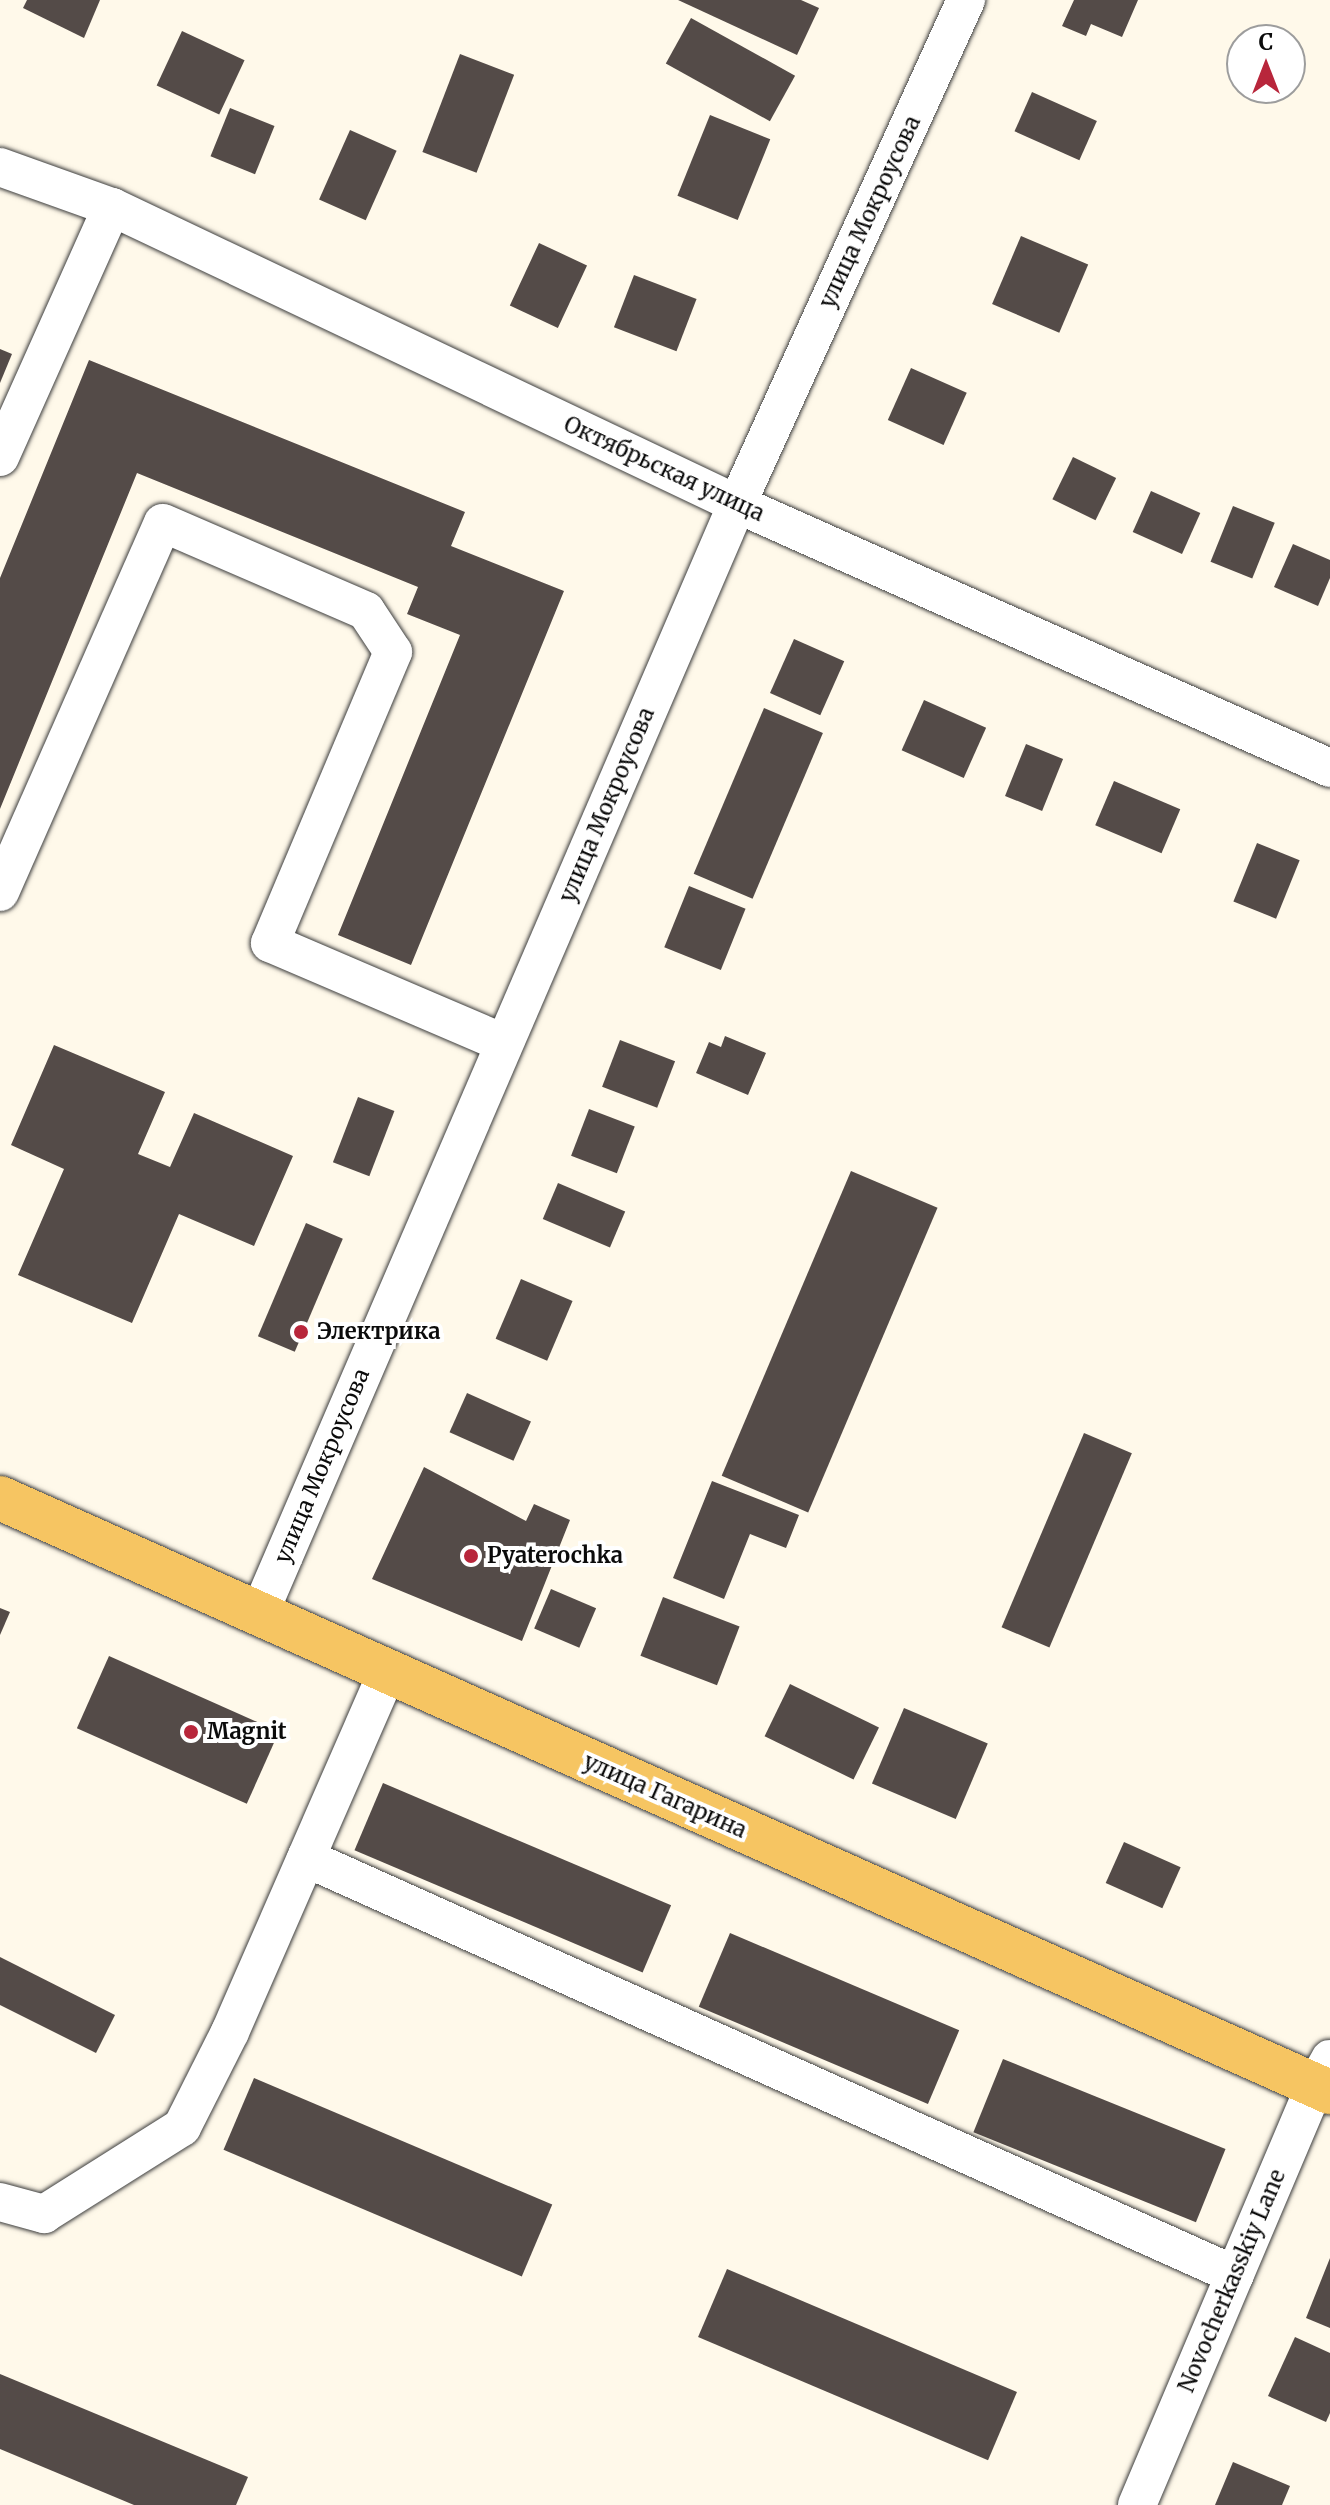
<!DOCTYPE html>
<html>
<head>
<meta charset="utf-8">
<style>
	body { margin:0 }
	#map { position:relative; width:1330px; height:2505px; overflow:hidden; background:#fff9ea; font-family:Merriweather,serif }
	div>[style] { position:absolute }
	.building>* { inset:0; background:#544b48; transform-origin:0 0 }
	.roads { filter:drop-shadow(0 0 2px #3e3e3e) drop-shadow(0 0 2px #3e3e3e) }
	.minor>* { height:38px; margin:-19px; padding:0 19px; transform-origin:19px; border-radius:19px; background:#fff }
	.major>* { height:44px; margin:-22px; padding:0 22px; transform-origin:22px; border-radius:22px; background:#f6c562 }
	.dots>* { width:22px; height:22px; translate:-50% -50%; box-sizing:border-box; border:4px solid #fff; border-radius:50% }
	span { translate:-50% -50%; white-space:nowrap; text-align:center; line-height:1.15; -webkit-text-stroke:8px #fff; paint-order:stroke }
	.street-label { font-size:22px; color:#0b0b0b }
	.poi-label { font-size:22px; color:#0b0b0b; font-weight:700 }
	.left { translate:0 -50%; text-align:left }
	.north { position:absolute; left:1226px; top:24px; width:80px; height:80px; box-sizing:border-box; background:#fff; border:2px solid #9d9d9d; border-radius:50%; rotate:0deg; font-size:22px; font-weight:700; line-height:32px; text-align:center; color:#0b0b0b }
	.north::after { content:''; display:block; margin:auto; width:28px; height:36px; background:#b8263b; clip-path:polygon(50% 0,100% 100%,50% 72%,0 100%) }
</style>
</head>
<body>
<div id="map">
	<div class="building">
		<div style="clip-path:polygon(27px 0,100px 0,84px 38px,23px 8px)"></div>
		<div style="clip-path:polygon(678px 0,801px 0,819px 8px,797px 55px)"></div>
		<div style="clip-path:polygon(1074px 0,1138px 0,1122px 37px,1091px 24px,1086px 36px,1062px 26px)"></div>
		<div style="left:691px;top:18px;width:119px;height:52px;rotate:29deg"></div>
		<div style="left:182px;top:31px;width:69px;height:60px;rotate:25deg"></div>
		<div style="left:460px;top:54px;width:58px;height:105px;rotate:21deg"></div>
		<div style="left:1032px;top:92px;width:71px;height:43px;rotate:24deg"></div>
		<div style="left:230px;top:108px;width:48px;height:52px;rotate:22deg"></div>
		<div style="left:710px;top:115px;width:65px;height:87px;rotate:22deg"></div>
		<div style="left:350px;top:130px;width:51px;height:76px;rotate:24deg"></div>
		<div style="left:1021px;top:236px;width:73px;height:74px;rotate:23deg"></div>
		<div style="left:539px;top:243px;width:53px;height:69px;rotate:25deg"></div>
		<div style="left:634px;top:275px;width:67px;height:56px;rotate:21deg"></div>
		<div style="clip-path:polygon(0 349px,12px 354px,0 383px)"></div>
		<div style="clip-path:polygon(89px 360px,465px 512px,451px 546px,564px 591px,411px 965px,338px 935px,460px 635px,407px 614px,418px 587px,137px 473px,0 809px,0 578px)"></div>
		<div style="left:911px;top:368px;width:61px;height:57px;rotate:24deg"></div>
		<div style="left:1073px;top:457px;width:48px;height:47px;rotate:26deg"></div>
		<div style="left:1151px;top:491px;width:54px;height:45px;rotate:24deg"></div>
		<div style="left:1233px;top:506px;width:45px;height:60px;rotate:22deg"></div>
		<div style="clip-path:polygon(1293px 544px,1330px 560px,1330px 578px,1318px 606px,1274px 587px)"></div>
		<div style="left:794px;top:639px;width:55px;height:59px;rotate:24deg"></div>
		<div style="left:924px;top:700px;width:68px;height:55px;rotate:24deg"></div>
		<div style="left:764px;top:708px;width:64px;height:180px;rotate:23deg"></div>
		<div style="left:1026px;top:744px;width:40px;height:56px;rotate:22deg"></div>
		<div style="left:1114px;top:781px;width:72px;height:48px;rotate:23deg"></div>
		<div style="left:1257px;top:843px;width:46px;height:63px;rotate:22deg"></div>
		<div style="left:689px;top:886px;width:61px;height:66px;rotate:22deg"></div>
		<div style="clip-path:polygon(725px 1036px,766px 1053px,748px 1095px,696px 1073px,709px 1042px,721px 1047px)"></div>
		<div style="left:620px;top:1040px;width:59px;height:50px;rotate:21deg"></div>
		<div style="clip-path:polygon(54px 1045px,165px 1092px,138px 1154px,170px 1167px,194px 1113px,293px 1156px,254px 1246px,179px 1214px,132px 1323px,18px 1275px,64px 1169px,11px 1145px)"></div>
		<div style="left:358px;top:1097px;width:39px;height:70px;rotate:21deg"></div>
		<div style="left:589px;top:1109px;width:49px;height:50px;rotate:21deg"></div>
		<div style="left:851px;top:1171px;width:94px;height:331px;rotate:23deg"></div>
		<div style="left:558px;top:1183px;width:73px;height:39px;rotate:23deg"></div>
		<div style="left:306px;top:1223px;width:40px;height:123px;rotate:23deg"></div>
		<div style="left:521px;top:1279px;width:56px;height:65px;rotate:23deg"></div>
		<div style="left:467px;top:1393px;width:70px;height:43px;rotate:24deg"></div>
		<div style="left:1084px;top:1433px;width:52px;height:211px;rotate:23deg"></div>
		<div style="clip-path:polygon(424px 1467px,526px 1521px,534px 1504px,570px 1520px,522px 1641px,372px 1579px)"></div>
		<div style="clip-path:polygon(712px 1481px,799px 1515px,786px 1548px,750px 1534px,724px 1599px,673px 1578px)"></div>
		<div style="left:551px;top:1589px;width:49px;height:43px;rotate:23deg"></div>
		<div style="left:663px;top:1597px;width:82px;height:63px;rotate:21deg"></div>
		<div style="clip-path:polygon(0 1608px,10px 1612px,0 1635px)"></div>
		<div style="left:109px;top:1656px;width:186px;height:79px;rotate:24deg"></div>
		<div style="left:790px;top:1684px;width:99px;height:58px;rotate:26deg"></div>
		<div style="left:904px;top:1708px;width:91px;height:82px;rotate:23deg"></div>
		<div style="left:383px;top:1783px;width:313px;height:73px;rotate:23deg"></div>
		<div style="left:1124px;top:1842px;width:62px;height:45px;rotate:24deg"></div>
		<div style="left:730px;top:1933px;width:249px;height:80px;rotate:23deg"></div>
		<div style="clip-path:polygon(0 1957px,115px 2015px,96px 2053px,0 2005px)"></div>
		<div style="left:1003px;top:2059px;width:240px;height:79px;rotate:22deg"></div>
		<div style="left:254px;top:2078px;width:324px;height:78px;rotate:23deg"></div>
		<div style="clip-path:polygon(1330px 2258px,1330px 2328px,1306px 2318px)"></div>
		<div style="left:727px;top:2269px;width:315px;height:74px;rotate:23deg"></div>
		<div style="clip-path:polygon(1295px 2337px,1330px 2353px,1330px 2413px,1326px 2422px,1268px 2396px)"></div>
		<div style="clip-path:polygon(0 2374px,248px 2477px,236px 2505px,134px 2505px,0 2449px)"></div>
		<div style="clip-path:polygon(1233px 2462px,1290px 2486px,1282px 2505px,1215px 2505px)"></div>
	</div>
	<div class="roads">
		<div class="minor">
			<div style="left:0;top:167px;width:119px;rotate:19.7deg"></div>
			<div style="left:112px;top:207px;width:692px;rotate:25.42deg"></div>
			<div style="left:737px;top:504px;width:649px;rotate:24deg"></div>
			<div style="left:0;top:457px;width:274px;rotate:-65.9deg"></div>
			<div style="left:0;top:892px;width:403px;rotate:-66.2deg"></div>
			<div style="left:163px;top:523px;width:221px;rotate:23.4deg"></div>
			<div style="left:366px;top:611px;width:49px;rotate:56.6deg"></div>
			<div style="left:393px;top:652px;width:316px;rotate:112.9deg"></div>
			<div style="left:270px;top:943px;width:254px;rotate:23.2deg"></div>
			<div style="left:259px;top:1614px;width:1209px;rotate:-66.7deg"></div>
			<div style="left:737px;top:504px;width:554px;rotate:-65.56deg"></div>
			<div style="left:306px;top:1858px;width:1018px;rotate:24.17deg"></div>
			<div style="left:0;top:2202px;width:46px;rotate:15.3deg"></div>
			<div style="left:44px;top:2214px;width:163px;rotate:-32.2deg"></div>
			<div style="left:182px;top:2127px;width:106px;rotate:-63.2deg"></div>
			<div style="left:230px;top:2032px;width:393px;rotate:-66.4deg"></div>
			<div style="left:1137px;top:2505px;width:455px;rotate:-67deg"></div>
			<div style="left:1315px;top:2086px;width:31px;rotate:-61deg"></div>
		</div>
		<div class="major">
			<div style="left:0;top:1498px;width:1457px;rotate:24.07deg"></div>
		</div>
	</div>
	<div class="dots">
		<div style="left:301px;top:1332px;background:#b8263b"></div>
		<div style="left:471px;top:1556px;background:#b8263b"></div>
		<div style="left:191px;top:1732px;background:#b8263b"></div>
	</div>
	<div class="street-label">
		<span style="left:870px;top:212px;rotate:-65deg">улица Мокроусова</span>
		<span style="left:664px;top:469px;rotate:25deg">Октябрьская улица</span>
		<span style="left:607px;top:805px;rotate:-67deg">улица Мокроусова</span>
		<span style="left:322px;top:1466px;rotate:-67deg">улица Мокроусова</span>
		<span style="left:665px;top:1796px;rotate:24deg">улица Гагарина</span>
		<span style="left:1232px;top:2281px;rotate:-67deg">Novocherkasskiy Lane</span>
	</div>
	<div class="poi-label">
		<span class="left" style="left:317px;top:1332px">Электрика</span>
		<span class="left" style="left:487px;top:1556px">Pyaterochka</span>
		<span class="left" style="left:207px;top:1732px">Magnit</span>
	</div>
	<div class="north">С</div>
</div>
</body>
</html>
